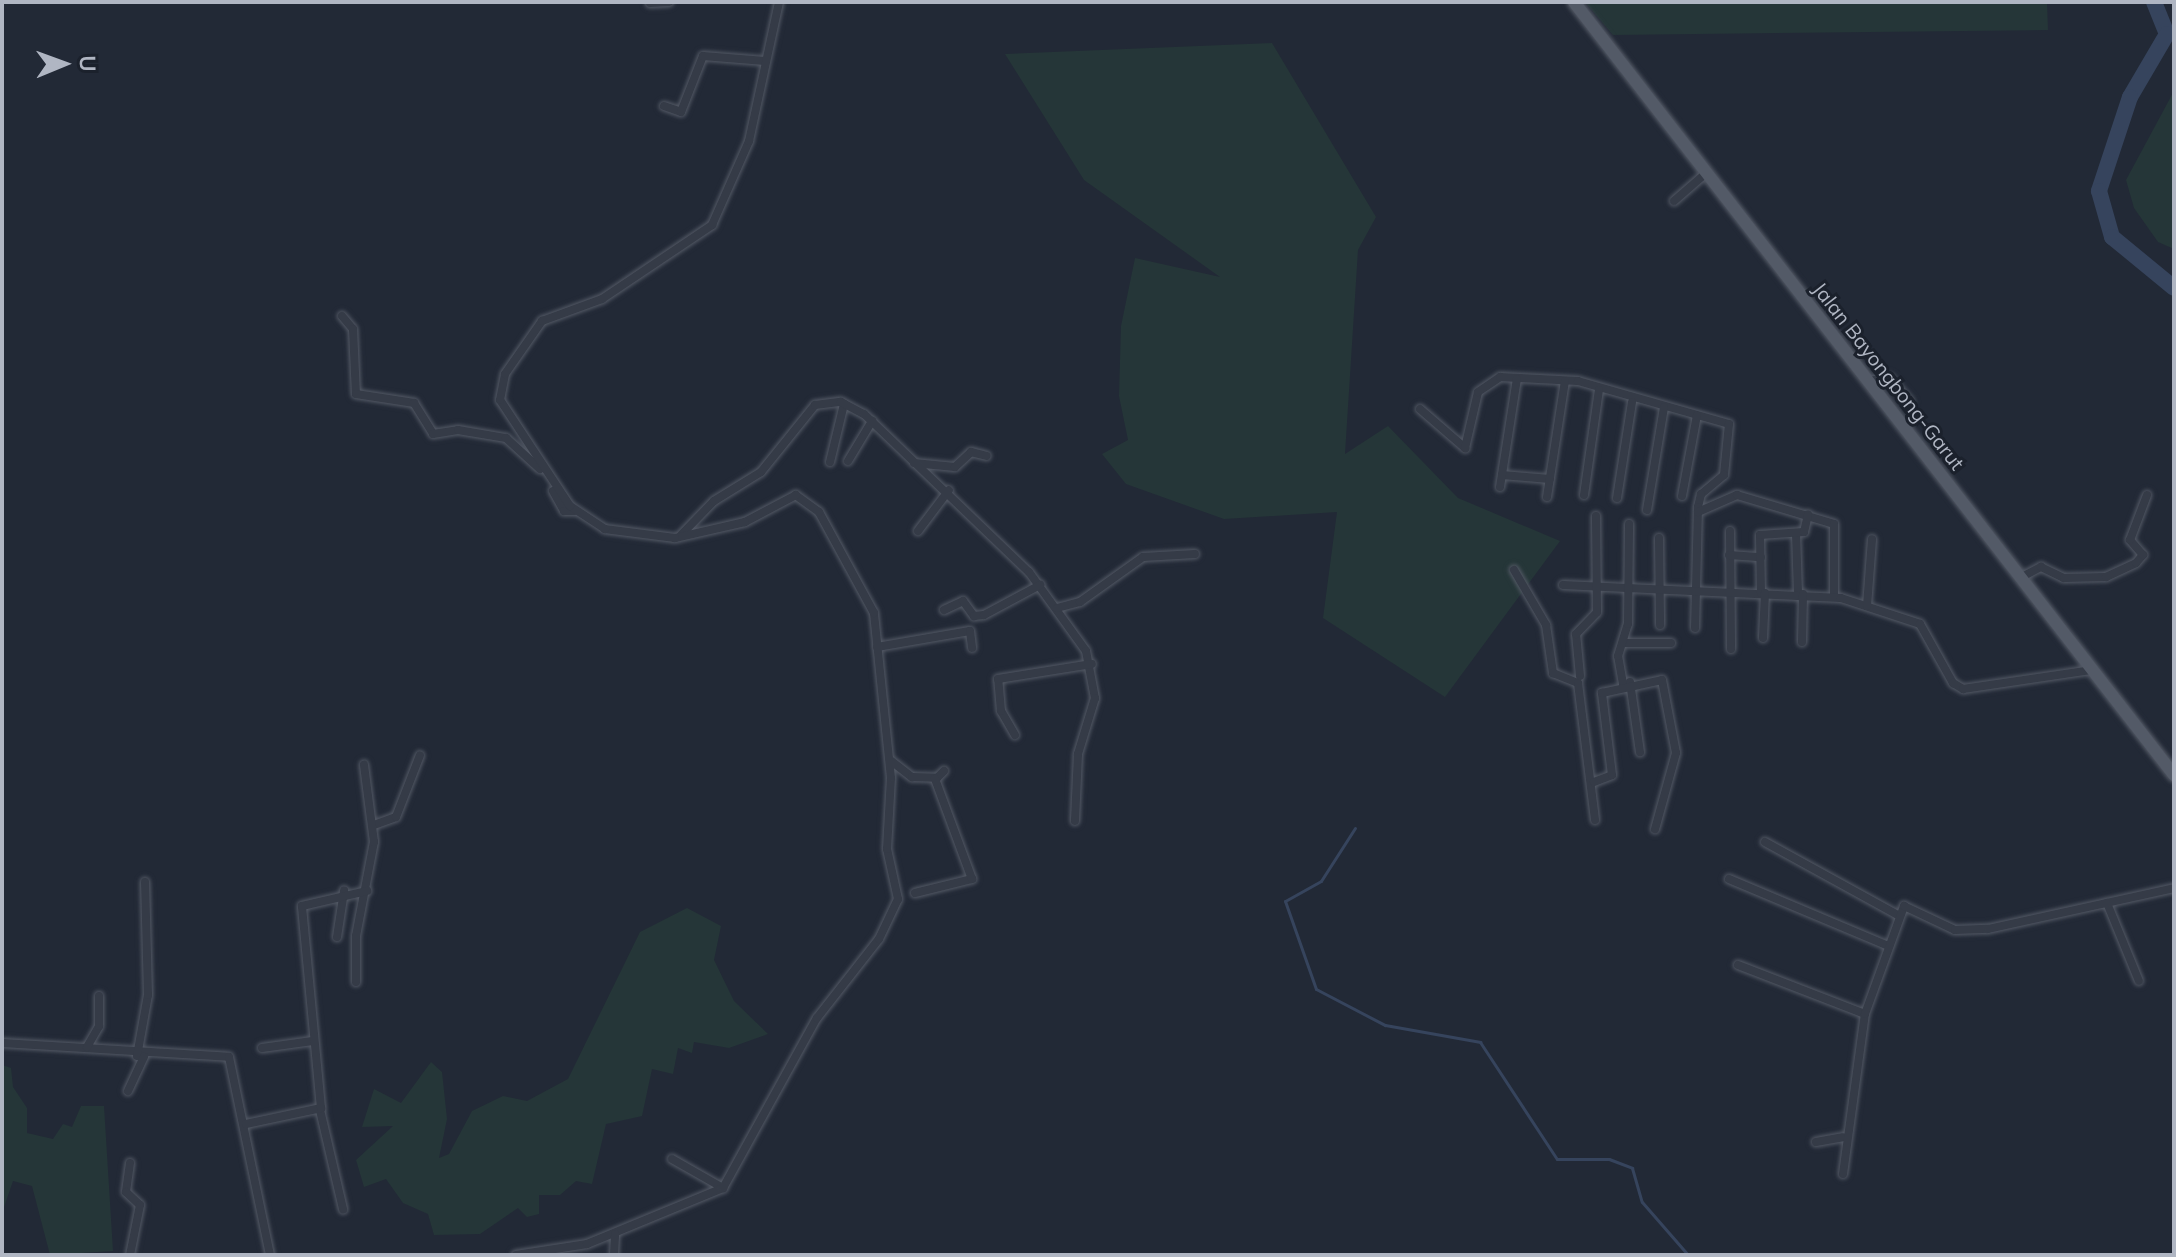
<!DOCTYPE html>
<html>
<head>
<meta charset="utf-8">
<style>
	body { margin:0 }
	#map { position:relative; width:2176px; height:1257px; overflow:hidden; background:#222936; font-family:Mulish,sans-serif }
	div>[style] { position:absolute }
	.green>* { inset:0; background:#253638 }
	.stream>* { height:3px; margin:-1.5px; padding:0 1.5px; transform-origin:1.5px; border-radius:1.5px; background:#36445d }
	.river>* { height:16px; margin:-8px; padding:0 8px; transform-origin:8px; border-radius:8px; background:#36445d }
	.roads { filter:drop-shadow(0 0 2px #535965) drop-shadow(0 0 2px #535965) }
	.minor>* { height:8px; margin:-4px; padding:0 4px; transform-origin:4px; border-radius:4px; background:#353b47 }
	.primary>* { height:12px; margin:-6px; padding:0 6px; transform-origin:6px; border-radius:6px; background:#535a67 }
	span { translate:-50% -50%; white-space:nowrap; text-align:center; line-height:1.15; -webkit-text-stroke:6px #1b212c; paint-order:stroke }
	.street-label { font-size:20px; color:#b0b6c3 }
	.frame { position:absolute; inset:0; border:4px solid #b0b6c3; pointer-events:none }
	.north { position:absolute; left:24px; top:24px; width:80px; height:80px; -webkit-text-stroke:6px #1b212c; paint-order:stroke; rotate:89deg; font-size:22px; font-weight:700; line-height:32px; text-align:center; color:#b0b6c3 }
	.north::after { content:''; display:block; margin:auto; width:28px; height:36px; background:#b0b6c3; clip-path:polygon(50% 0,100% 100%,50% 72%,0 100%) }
</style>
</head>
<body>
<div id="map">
	<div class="green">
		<div style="clip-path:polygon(1585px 2px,2047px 2px,2048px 30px,1613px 35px)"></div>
		<div style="clip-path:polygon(1272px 43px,1376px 217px,1358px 250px,1345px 454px,1388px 426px,1458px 498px,1560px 541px,1445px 697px,1323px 618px,1337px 512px,1224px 519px,1126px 484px,1102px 454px,1128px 440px,1119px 396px,1121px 326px,1135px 258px,1220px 277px,1084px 180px,1005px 54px)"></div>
		<div style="clip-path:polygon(2174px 91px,2174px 249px,2158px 242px,2134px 208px,2126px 180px)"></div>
		<div style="clip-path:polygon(687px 908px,721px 926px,714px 960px,734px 1001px,768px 1034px,729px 1048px,694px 1042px,692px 1053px,678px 1048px,673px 1074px,652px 1069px,642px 1116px,606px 1124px,592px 1184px,576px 1181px,560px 1195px,539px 1195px,539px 1214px,527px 1217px,518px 1208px,480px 1234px,434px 1235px,428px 1214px,403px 1203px,386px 1179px,364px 1187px,356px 1160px,393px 1126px,362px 1127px,374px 1089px,401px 1103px,431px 1062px,442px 1072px,447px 1119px,439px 1158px,449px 1154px,472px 1111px,503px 1096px,527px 1101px,568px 1079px,640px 932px)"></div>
		<div style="clip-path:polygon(2px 1065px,11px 1068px,13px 1087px,27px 1108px,27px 1133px,53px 1139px,63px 1124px,72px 1127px,81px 1106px,104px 1106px,113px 1251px,50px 1255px,32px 1186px,13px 1181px,2px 1213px)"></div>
	</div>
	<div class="stream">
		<div style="left:1355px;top:828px;width:63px;rotate:122.7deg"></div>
		<div style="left:1321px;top:881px;width:41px;rotate:150.9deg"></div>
		<div style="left:1285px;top:901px;width:93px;rotate:70.6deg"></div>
		<div style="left:1316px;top:989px;width:78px;rotate:27.6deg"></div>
		<div style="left:1385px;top:1025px;width:97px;rotate:10.1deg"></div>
		<div style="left:1480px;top:1042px;width:140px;rotate:56.7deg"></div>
		<div style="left:1557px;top:1159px;width:52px"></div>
		<div style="left:1609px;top:1159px;width:25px;rotate:21deg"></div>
		<div style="left:1632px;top:1168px;width:35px;rotate:74deg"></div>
		<div style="left:1642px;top:1202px;width:70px;rotate:49deg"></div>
	</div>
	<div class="river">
		<div style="left:2154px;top:2px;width:35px;rotate:68deg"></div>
		<div style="left:2167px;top:34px;width:73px;rotate:120.4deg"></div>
		<div style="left:2130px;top:97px;width:99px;rotate:108.3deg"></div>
		<div style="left:2099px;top:191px;width:48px;rotate:74.2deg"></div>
		<div style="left:2112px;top:237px;width:80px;rotate:39.4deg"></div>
	</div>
	<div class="roads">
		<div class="minor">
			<div style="left:650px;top:3px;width:19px;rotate:-3deg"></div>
			<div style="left:664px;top:106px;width:18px;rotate:19deg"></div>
			<div style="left:681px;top:112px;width:60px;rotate:-68.6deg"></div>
			<div style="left:703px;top:56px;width:62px;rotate:4.6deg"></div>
			<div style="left:1674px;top:201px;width:41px;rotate:-41.1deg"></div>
			<div style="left:342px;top:316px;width:17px;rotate:50deg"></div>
			<div style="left:353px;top:329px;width:65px;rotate:87.4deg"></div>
			<div style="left:356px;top:394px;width:59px;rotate:8.8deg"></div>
			<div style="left:414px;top:403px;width:36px;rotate:58deg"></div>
			<div style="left:433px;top:434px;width:25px;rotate:-9deg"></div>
			<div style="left:458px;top:430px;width:49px;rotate:9.5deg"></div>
			<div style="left:506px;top:438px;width:46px;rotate:42.4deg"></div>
			<div style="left:1867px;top:381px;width:23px;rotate:-7deg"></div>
			<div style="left:1890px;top:378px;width:31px;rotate:50deg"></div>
			<div style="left:1420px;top:409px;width:60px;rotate:40.9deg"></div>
			<div style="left:1465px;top:448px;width:57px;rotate:-76.9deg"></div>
			<div style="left:1478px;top:392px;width:27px;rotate:-34deg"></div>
			<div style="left:1500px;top:377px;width:78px;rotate:2.9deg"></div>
			<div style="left:1578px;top:381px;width:157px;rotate:15.9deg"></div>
			<div style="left:1729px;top:424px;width:51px;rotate:95.6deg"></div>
			<div style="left:1724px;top:475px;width:30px;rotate:140deg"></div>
			<div style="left:1701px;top:494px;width:13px;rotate:103deg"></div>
			<div style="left:1698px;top:507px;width:121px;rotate:91.4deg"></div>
			<div style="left:848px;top:461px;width:47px;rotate:-59deg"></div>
			<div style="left:830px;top:462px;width:60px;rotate:-76.4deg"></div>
			<div style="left:914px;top:463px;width:41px;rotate:5.6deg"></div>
			<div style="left:955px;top:467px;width:22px;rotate:-43deg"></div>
			<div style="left:971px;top:452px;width:16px;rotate:14deg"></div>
			<div style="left:1502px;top:475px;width:48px;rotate:4.8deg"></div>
			<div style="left:1500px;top:487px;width:109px;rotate:-81.1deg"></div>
			<div style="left:553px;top:491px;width:23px;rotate:61deg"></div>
			<div style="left:564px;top:511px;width:10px"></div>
			<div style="left:1584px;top:495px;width:106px;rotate:-81.9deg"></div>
			<div style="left:1682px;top:496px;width:82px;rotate:-79.5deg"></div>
			<div style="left:1547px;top:497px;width:117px;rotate:-81.2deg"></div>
			<div style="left:1617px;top:498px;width:97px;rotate:-81.1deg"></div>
			<div style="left:1647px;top:510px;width:104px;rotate:-80.6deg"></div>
			<div style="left:1698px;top:512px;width:43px;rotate:-23.6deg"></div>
			<div style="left:1737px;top:495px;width:101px;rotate:16.6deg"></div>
			<div style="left:1834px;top:524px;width:73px;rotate:90deg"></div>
			<div style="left:918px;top:531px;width:51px;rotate:-52.9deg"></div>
			<div style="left:1730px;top:531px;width:118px;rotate:89.5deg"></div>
			<div style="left:1796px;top:533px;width:61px;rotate:88.1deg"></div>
			<div style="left:681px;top:535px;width:47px;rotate:-45.9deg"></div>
			<div style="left:714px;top:501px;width:55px;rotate:-31.7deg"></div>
			<div style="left:761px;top:472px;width:86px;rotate:-51.1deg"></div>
			<div style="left:815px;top:405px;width:26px;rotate:-7deg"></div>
			<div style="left:841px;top:402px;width:26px;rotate:28deg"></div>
			<div style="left:864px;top:414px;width:228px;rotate:43.8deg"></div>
			<div style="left:1029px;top:572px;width:97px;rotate:54.2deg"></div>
			<div style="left:1086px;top:651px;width:48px;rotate:79.2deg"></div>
			<div style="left:1095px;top:698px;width:59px;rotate:106.9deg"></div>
			<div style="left:1078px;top:754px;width:67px;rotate:92.6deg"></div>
			<div style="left:1659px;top:538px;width:87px;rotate:89.3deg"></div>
			<div style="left:1729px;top:555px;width:32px;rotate:4deg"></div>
			<div style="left:1514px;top:570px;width:64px;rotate:59.8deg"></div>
			<div style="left:1546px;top:625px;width:49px;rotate:81.7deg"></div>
			<div style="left:1553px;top:673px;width:27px;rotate:22deg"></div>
			<div style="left:1578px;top:683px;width:138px;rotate:82.9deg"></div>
			<div style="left:2020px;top:578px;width:24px;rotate:-28deg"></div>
			<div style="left:2041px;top:567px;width:25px;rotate:26deg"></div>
			<div style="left:2064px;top:578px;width:42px;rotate:-1.4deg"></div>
			<div style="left:2106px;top:577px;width:33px;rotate:-25deg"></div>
			<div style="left:2136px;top:563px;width:11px;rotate:-49deg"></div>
			<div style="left:2143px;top:555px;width:20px;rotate:-131deg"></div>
			<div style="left:2130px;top:540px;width:48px;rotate:-69.3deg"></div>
			<div style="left:1563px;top:585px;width:278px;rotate:2.7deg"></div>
			<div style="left:1841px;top:598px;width:83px;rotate:18.2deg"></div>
			<div style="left:1920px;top:624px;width:68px;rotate:60.8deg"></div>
			<div style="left:1953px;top:683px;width:12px;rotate:31deg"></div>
			<div style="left:1963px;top:689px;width:129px;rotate:-8.4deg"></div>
			<div style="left:1761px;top:593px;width:58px;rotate:-91deg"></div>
			<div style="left:1760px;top:535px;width:44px;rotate:-3.9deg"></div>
			<div style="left:1804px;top:532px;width:18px;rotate:-77deg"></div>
			<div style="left:1867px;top:606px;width:67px;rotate:-85.7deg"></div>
			<div style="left:1057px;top:608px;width:24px;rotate:-15deg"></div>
			<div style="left:1080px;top:602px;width:77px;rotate:-35.5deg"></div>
			<div style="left:1143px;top:557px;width:52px;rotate:-3.3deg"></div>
			<div style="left:944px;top:610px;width:21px;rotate:-25deg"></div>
			<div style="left:963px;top:601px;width:19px;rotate:54deg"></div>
			<div style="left:974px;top:616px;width:10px;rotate:-6deg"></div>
			<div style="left:984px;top:615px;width:64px;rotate:-28.2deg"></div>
			<div style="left:1763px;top:638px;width:45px;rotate:-87.5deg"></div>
			<div style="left:1802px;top:642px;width:48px;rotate:-88.8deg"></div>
			<div style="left:1624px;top:643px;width:47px"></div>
			<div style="left:877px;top:647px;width:94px;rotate:-9.8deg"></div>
			<div style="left:970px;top:631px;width:17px;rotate:83deg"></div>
			<div style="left:1580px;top:676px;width:42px;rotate:-95.4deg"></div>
			<div style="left:1576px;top:634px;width:30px;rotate:-46deg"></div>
			<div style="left:1597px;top:612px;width:96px;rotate:-90.6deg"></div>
			<div style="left:1630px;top:682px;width:71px;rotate:81.9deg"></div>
			<div style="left:1623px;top:684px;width:28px;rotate:-100deg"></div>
			<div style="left:1618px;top:656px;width:34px;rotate:-73deg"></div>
			<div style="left:1628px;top:624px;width:100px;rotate:-89.4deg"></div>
			<div style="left:1015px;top:735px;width:28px;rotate:-120deg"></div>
			<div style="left:1001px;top:711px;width:32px;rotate:-95deg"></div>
			<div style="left:998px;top:679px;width:95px;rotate:-9.1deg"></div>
			<div style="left:890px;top:760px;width:28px;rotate:38deg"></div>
			<div style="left:912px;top:777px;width:25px;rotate:2deg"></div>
			<div style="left:937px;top:778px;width:10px;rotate:-45deg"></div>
			<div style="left:1594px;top:782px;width:19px;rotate:-21deg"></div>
			<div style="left:1612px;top:775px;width:83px;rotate:-97deg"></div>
			<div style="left:1602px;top:693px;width:61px;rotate:-12.2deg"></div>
			<div style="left:1662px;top:680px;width:74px;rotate:79.1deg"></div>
			<div style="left:1676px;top:753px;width:79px;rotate:105.4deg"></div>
			<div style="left:374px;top:825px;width:23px;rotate:-20deg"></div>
			<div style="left:396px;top:817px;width:66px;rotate:-68.8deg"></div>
			<div style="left:1765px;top:842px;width:152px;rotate:28.8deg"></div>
			<div style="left:1729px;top:879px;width:170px;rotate:22.8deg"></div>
			<div style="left:915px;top:893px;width:59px;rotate:-13.8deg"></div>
			<div style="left:972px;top:879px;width:107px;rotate:-110.3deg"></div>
			<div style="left:2107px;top:903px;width:84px;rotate:67.7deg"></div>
			<div style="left:337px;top:937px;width:47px;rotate:-81.3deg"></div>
			<div style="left:1738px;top:965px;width:136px;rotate:21.1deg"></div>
			<div style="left:356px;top:982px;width:46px;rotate:-90deg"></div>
			<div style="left:356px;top:936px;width:96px;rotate:-79.2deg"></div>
			<div style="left:374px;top:842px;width:78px;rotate:-97.4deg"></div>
			<div style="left:2px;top:1043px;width:227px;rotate:3.5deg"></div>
			<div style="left:229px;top:1057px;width:202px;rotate:78.3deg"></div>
			<div style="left:87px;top:1047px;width:24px;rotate:-60deg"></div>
			<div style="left:99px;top:1026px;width:30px;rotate:-90deg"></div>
			<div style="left:262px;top:1048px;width:51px;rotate:-7.8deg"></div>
			<div style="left:137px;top:1056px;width:62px;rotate:-79.8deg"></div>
			<div style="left:148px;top:995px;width:113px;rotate:-91.5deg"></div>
			<div style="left:128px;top:1091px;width:38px;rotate:-65deg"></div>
			<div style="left:320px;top:1110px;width:102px;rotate:76.9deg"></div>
			<div style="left:246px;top:1124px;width:77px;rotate:-12deg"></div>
			<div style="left:321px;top:1108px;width:203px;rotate:-95.4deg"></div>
			<div style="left:302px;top:906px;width:67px;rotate:-13deg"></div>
			<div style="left:1816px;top:1142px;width:27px;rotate:-10deg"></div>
			<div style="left:672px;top:1159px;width:59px;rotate:29.6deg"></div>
			<div style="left:130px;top:1163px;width:29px;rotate:98deg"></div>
			<div style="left:126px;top:1192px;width:19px;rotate:43deg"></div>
			<div style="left:140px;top:1205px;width:51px;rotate:101.3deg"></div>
			<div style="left:1843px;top:1174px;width:162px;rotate:-82.2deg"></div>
			<div style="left:1865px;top:1014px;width:115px;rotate:-70.1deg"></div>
			<div style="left:1904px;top:906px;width:56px;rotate:25.2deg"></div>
			<div style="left:1955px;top:930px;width:33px;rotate:-2deg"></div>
			<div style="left:1988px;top:929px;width:190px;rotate:-12.4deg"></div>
			<div style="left:516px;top:1255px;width:72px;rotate:-8.8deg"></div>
			<div style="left:587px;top:1244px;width:147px;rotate:-22.4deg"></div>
			<div style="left:723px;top:1188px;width:194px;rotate:-61.1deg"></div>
			<div style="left:817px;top:1018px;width:100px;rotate:-51.9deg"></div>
			<div style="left:879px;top:939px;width:44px;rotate:-64.6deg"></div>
			<div style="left:898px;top:899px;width:51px;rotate:-102.4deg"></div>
			<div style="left:887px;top:849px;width:71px;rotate:-86.8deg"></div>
			<div style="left:891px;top:778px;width:166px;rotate:-95.9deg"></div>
			<div style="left:874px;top:613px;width:115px;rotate:-118.6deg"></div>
			<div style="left:819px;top:512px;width:29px;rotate:-144deg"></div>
			<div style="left:796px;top:495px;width:58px;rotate:152.1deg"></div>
			<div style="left:745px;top:522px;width:72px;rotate:167.1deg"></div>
			<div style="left:675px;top:538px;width:71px;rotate:-172.7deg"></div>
			<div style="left:605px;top:529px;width:42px;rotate:-146.7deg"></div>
			<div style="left:570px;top:506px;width:127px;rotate:-123.4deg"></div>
			<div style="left:500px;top:400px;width:26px;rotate:-79deg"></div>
			<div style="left:505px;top:374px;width:65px;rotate:-55.1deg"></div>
			<div style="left:542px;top:321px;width:64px;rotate:-20.1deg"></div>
			<div style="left:602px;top:299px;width:133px;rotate:-33.9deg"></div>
			<div style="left:712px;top:225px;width:92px;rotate:-66.2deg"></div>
			<div style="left:749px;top:141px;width:142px;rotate:-77.8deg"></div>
			<div style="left:614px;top:1255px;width:21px;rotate:-87deg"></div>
		</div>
		<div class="primary">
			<div style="left:1574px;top:2px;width:979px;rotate:52.18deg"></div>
		</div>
	</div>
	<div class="street-label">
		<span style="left:1889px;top:376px;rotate:52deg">Jalan Bayongbong-Garut</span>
	</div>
	<div class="frame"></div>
	<div class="north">U</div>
</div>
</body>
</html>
